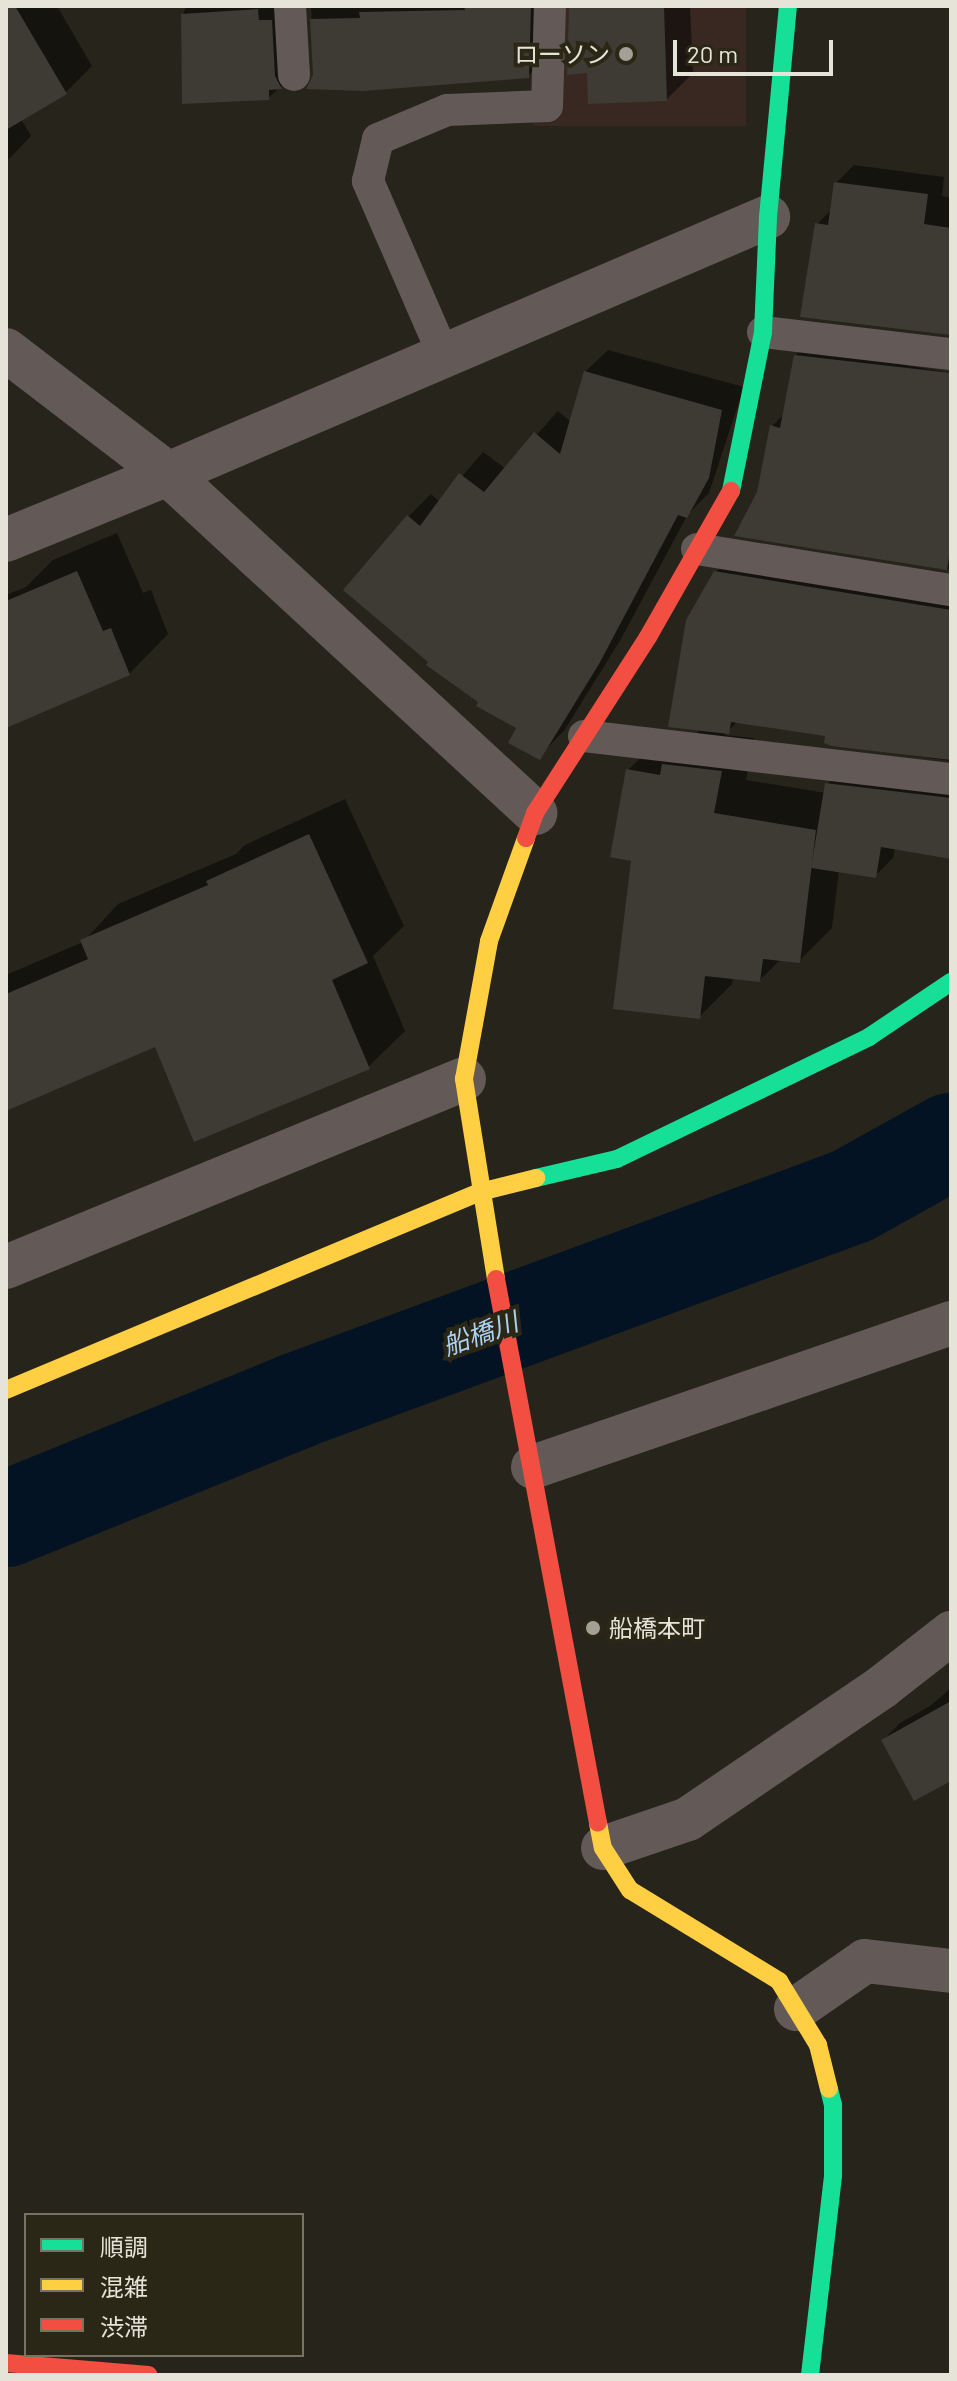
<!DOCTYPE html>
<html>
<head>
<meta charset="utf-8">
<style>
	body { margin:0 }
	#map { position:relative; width:957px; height:2381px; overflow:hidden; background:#26241b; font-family:Barlow,"Noto Sans JP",sans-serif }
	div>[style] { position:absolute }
	.commercial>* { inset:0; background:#382821; transform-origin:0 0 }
	.shadow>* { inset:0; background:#0007 }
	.river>* { height:96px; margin:-48px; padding:0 48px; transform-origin:48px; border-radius:48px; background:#031323 }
	.building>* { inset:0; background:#3d3b33 }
	.lane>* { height:32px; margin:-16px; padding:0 16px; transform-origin:16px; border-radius:16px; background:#635957 }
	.street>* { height:44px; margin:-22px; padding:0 22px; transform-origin:22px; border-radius:22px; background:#635957 }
	.fast>* { height:18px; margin:-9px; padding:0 9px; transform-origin:9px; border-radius:9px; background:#16e098 }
	.slow>* { height:18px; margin:-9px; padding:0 9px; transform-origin:9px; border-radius:9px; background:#ffcf43 }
	.jam>* { height:18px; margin:-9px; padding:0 9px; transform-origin:9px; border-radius:9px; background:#f24e42 }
	.dots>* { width:22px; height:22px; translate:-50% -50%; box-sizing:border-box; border:4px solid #2b2716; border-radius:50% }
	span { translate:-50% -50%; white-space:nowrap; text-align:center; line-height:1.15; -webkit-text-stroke:8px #2b2716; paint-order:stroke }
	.poi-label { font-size:24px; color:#e6e3d9 }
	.right { translate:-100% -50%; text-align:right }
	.left { translate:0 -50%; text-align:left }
	.water-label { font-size:26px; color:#abd1f5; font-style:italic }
	.frame { position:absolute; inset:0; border:8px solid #e6e3d9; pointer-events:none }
	.legend { position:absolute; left:24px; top:2213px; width:280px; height:144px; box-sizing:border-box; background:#2b2716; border:2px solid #767264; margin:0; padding:10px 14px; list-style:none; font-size:24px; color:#e6e3d9 }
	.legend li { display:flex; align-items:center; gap:16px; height:40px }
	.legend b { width:40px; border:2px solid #767264 }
	.scale { position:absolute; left:673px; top:40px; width:160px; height:36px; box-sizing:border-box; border:4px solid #e6e3d9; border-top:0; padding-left:10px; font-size:24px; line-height:28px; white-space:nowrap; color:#e6e3d9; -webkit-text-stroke:6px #2b2716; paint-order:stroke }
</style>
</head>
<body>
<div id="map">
	<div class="commercial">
		<div style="left:533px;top:6px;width:213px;height:120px"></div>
	</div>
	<div class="shadow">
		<div style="clip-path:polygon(6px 6px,57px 6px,92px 66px,66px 92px,21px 119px,31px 136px,6px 162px)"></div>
		<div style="clip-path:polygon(186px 6px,298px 6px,308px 62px,268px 98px,183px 15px)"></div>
		<div style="clip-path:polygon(311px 6px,557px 6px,554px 49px,528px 76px,315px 74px)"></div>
		<div style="clip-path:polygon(571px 6px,690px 6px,693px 73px,667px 99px,589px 71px)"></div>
		<div style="clip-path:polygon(854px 165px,944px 177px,942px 196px,951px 198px,951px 309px,817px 224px,833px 208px,836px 183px)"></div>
		<div style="clip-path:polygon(813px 338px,905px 365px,951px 373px,951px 569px,737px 534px,759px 493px,772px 426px,785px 413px,795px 356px)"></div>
		<div style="clip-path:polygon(608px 350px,744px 387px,709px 493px,688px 514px,621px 639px,564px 731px,541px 754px,518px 727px,430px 662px,346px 590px,409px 516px,431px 494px,440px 502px,483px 452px,506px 469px,558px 411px,571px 422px,585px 372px)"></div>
		<div style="clip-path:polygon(117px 533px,143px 593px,151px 590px,168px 634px,129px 674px,6px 726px,6px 595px,26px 587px,53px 560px)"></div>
		<div style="clip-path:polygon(734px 554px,951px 589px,951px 761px,832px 744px,827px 735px,738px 721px,724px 735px,754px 738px,746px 780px,826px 793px,827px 784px,845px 766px,951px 779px,951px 857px,895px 848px,893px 858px,875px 876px,839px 870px,832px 928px,799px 961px,781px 959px,760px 980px,733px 977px,732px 984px,699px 1017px,633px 859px,628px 770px,662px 737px,688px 741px,701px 729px,716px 572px)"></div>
		<div style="clip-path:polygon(345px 799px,404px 926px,373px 956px,405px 1031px,368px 1067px,156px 1044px,6px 1109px,6px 975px,83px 942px,118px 904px,236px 854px,245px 845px)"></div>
		<div style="clip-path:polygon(951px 1688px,951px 1778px,883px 1740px,900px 1723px,930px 1706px)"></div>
	</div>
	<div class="river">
		<div style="left:6px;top:1519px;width:313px;rotate:-22.1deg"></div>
		<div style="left:296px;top:1401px;width:593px;rotate:-20.24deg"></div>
		<div style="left:852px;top:1196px;width:113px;rotate:-29.1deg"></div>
	</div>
	<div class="building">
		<div style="clip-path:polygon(6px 6px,15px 6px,67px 94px,6px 130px)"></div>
		<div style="clip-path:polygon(464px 6px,531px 6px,529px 78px,363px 91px,306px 89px,313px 75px,310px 19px,360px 18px,359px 12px,465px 10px)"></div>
		<div style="clip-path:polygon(569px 6px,664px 6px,667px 101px,588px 104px,587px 73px,567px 75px)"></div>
		<div style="clip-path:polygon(258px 9px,259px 20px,272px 20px,275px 76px,282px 89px,269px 90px,269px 100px,182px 104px,181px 14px)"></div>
		<div style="clip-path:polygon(834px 182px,928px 194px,924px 224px,951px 228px,951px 335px,800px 317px,815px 223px,828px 225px)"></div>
		<div style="clip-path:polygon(794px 355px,951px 373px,951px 546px,947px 570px,734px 536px,757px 492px,770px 425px,780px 428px)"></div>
		<div style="clip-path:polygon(584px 371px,722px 410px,709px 478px,687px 518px,678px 515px,599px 664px,540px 760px,508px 743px,516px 728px,476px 706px,478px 702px,426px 665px,428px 662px,343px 590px,407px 515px,420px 526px,459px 473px,484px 492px,534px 432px,560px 454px)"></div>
		<div style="clip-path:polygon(77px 571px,103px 631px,111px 628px,130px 675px,6px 728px,6px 601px)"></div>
		<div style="clip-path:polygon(714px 571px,951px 610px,951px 760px,831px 746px,824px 743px,825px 736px,731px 722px,729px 734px,668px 727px,686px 620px)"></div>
		<div style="clip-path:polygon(662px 764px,722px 771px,714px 813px,816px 830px,800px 963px,763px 959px,760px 982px,705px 976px,700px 1019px,613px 1009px,631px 861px,610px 857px,626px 769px,660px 775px)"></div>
		<div style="clip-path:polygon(825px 783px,951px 798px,951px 859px,881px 847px,876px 878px,811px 868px)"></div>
		<div style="clip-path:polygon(309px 834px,368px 963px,332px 980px,370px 1069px,194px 1142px,155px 1047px,6px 1111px,6px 994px,88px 959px,80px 940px,208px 885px,206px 881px)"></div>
		<div style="clip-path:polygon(951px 1701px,951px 1781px,914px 1801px,881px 1740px)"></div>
	</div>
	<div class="lane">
		<div style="left:290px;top:6px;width:69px;rotate:86.7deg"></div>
		<div style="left:763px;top:332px;width:189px;rotate:6.7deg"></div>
		<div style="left:444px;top:356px;width:191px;rotate:-113.5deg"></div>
		<div style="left:368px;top:181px;width:43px;rotate:-76.6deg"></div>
		<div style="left:378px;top:139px;width:75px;rotate:-22.8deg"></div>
		<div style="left:447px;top:110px;width:100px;rotate:-2.3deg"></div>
		<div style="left:547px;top:106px;width:100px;rotate:-88.3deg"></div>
		<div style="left:697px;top:549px;width:257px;rotate:9.2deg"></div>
		<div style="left:584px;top:736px;width:370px;rotate:6.7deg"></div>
	</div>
	<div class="street">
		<div style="left:6px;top:350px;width:204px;rotate:37.4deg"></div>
		<div style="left:168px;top:474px;width:500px;rotate:42.7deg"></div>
		<div style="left:6px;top:540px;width:175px;rotate:-22.2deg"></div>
		<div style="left:168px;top:474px;width:653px;rotate:-23.19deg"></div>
		<div style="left:6px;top:1267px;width:495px;rotate:-22.3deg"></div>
		<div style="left:533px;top:1467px;width:442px;rotate:-19deg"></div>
		<div style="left:603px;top:1848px;width:90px;rotate:-18.8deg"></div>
		<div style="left:688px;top:1819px;width:235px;rotate:-34.2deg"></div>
		<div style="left:882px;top:1687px;width:88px;rotate:-38deg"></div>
		<div style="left:796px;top:2009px;width:84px;rotate:-34.8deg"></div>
		<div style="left:865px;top:1961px;width:87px;rotate:6.6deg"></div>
	</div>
	<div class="fast">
		<div style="left:731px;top:491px;width:162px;rotate:-78.6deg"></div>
		<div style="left:763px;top:332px;width:115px;rotate:-87.5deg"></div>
		<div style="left:768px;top:217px;width:212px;rotate:-84.6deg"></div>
		<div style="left:536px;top:1178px;width:83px;rotate:-13.2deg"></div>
		<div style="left:617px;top:1159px;width:280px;rotate:-25.8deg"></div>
		<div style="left:869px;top:1037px;width:99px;rotate:-33.9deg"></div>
		<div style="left:810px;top:2375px;width:201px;rotate:-83.4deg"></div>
		<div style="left:833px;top:2175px;width:70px;rotate:-90deg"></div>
		<div style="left:833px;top:2105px;width:16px;rotate:-104deg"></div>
	</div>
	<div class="slow">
		<div style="left:496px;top:1279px;width:203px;rotate:-99.1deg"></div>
		<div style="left:464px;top:1079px;width:140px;rotate:-79.7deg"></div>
		<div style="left:489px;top:941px;width:109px;rotate:-70.2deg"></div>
		<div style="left:6px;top:1390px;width:514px;rotate:-22.67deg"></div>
		<div style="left:480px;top:1192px;width:58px;rotate:-14deg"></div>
		<div style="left:598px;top:1823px;width:25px;rotate:79deg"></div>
		<div style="left:603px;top:1848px;width:50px;rotate:57.3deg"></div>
		<div style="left:630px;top:1890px;width:175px;rotate:31.4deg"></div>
		<div style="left:779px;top:1981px;width:75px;rotate:58.6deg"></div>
		<div style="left:818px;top:2045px;width:45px;rotate:76deg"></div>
	</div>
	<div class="jam">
		<div style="left:526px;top:838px;width:27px;rotate:-70deg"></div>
		<div style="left:535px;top:813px;width:209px;rotate:-57.3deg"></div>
		<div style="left:648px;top:637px;width:168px;rotate:-60.4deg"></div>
		<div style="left:496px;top:1279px;width:553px;rotate:79.38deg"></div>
		<div style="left:6px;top:2363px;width:143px;rotate:4.8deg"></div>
	</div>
	<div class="dots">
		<div style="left:626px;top:54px;background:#a3a096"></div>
		<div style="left:593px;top:1628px;background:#a3a096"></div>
	</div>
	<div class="poi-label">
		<span class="right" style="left:610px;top:54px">ローソン</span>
		<span class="left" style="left:609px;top:1628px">船橋本町</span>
	</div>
	<div class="water-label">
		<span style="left:480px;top:1333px;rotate:-20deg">船橋川</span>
	</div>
	<div class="frame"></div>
	<ul class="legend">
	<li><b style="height:10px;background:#16e098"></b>順調</li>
	<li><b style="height:10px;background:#ffcf43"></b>混雑</li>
	<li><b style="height:10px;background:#f24e42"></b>渋滞</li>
	</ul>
	<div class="scale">20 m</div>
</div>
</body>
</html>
